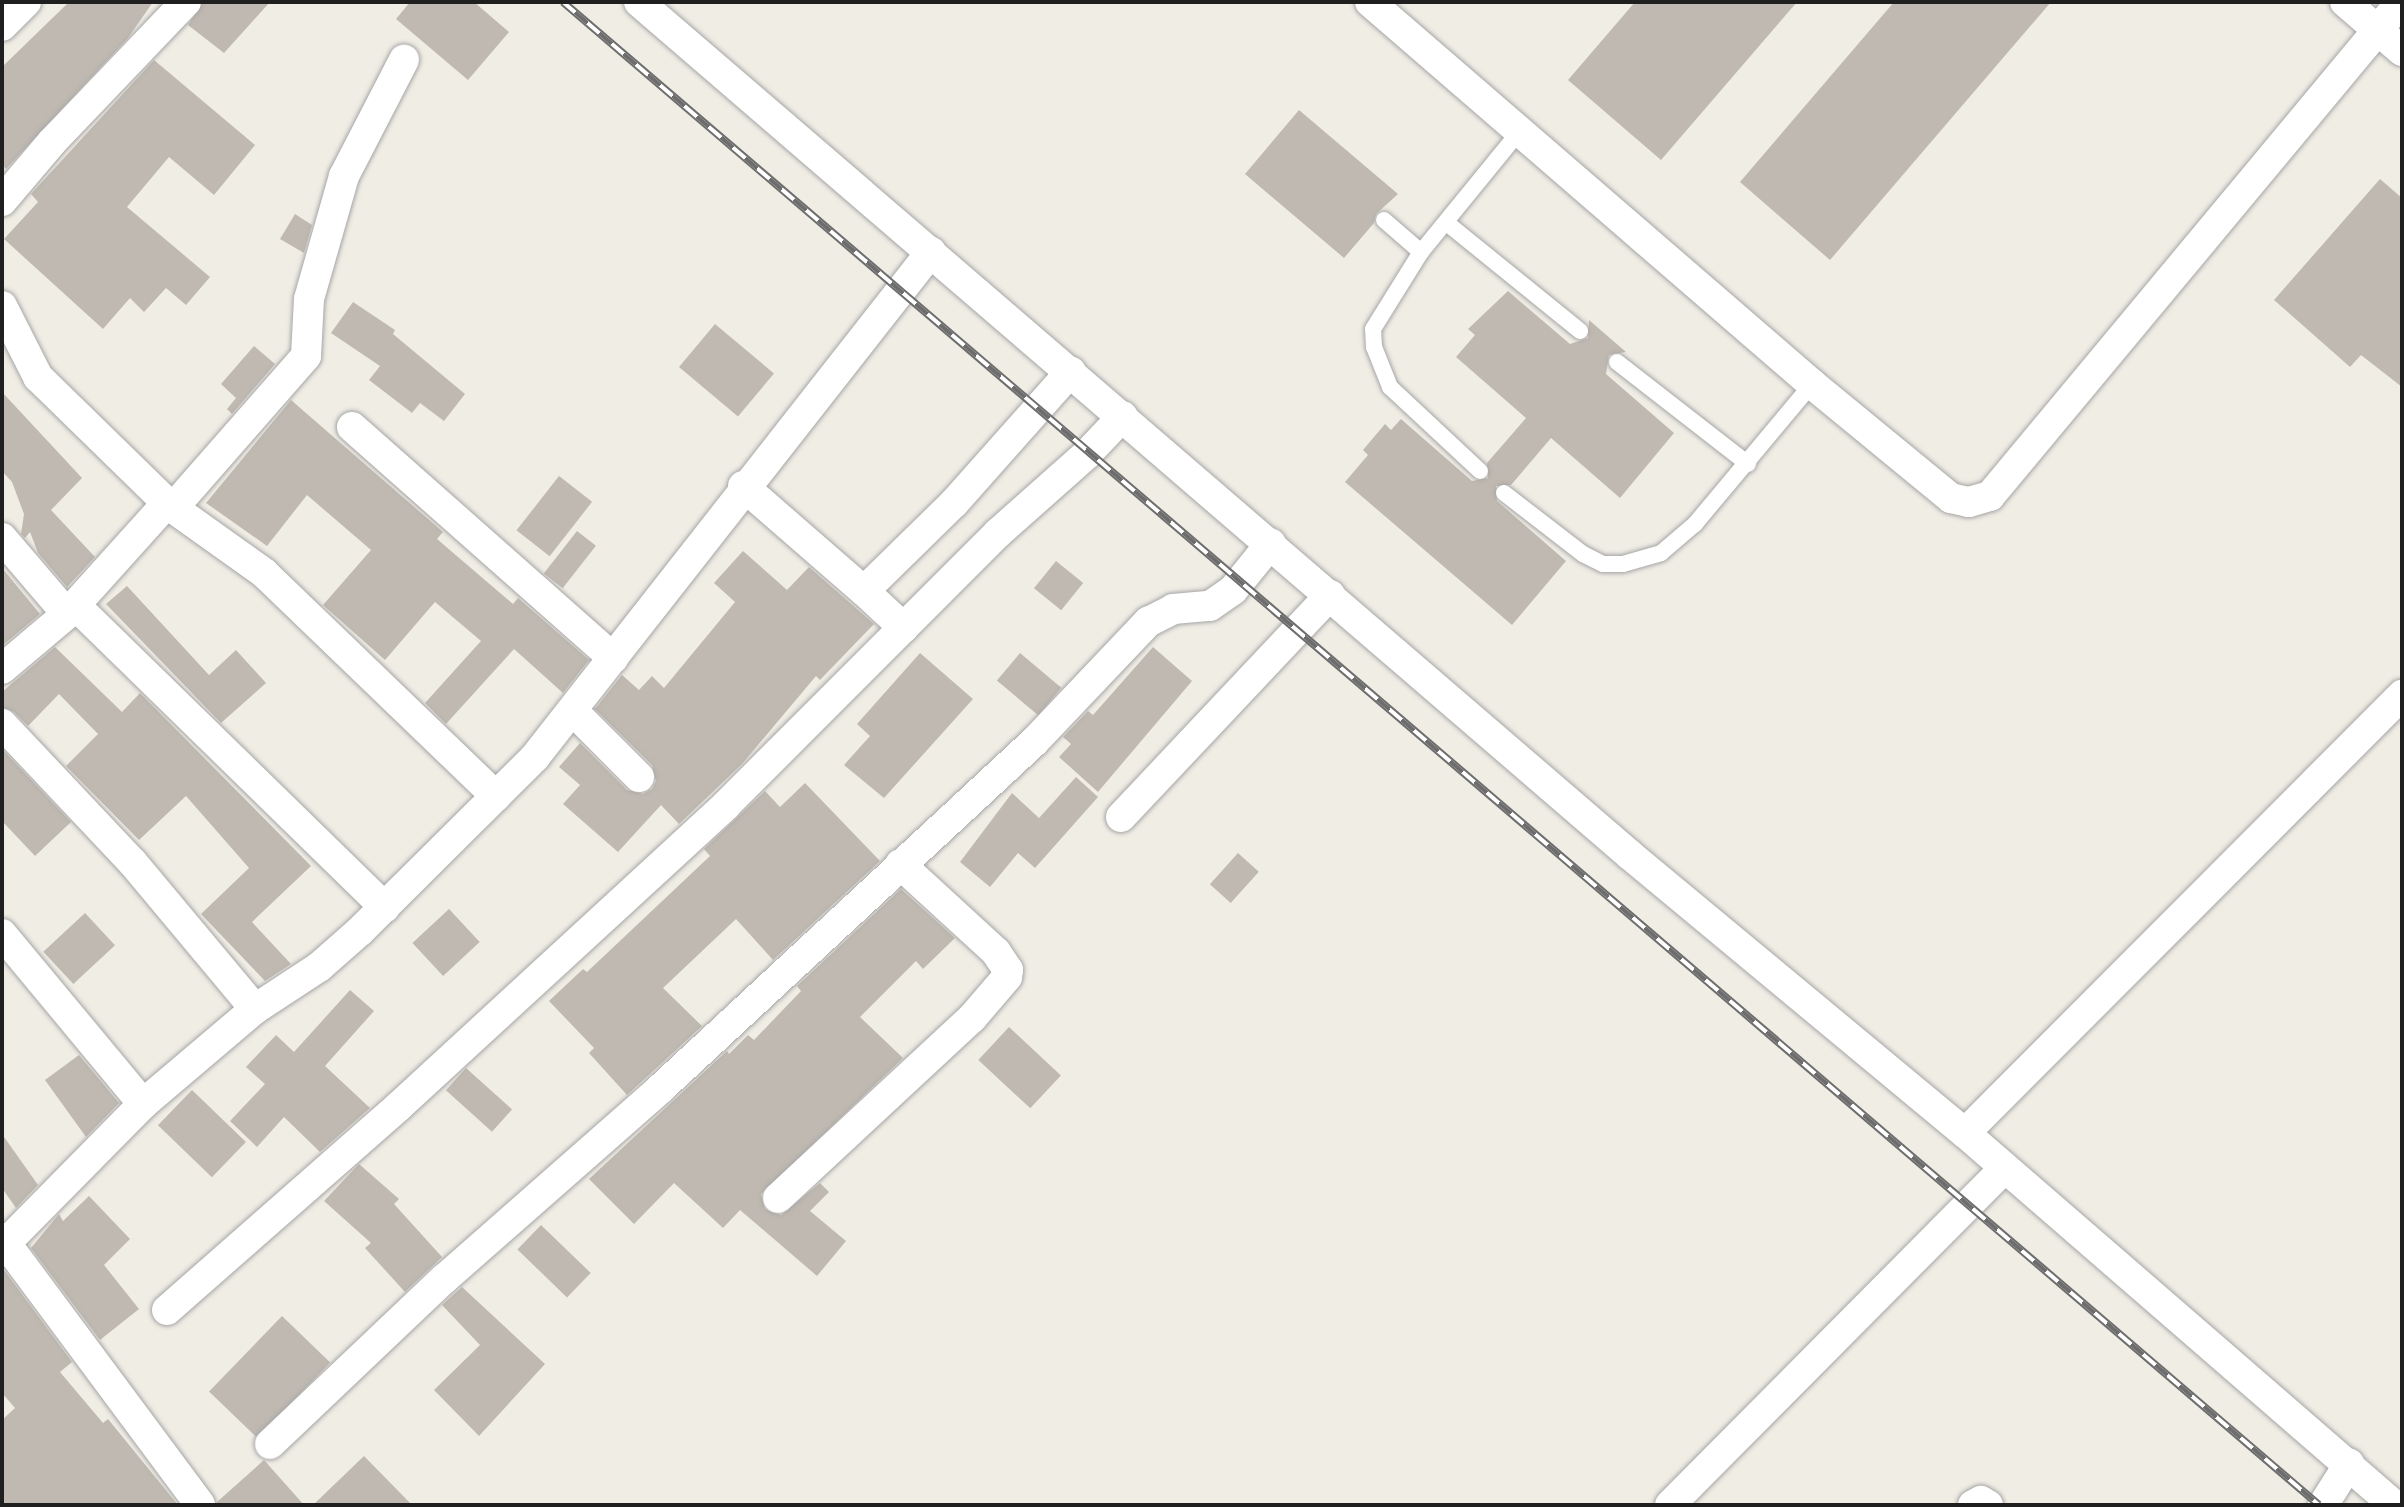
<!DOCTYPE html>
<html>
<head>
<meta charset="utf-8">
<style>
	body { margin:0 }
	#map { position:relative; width:2404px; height:1507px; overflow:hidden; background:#f0ede5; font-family:"Roboto Condensed",sans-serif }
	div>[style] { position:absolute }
	.building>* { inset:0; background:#c0b9b1; transform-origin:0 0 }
	.roads { filter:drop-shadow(0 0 2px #a6a6a6) drop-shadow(0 0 2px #a6a6a6) }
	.lane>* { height:16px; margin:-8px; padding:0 8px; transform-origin:8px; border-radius:8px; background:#fff }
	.street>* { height:30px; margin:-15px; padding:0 15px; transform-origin:15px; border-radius:15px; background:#fff }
	.rail>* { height:8px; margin-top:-4px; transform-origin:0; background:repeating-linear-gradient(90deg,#fff 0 16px,#6d6d6d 0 32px); box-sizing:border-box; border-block:2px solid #6d6d6d }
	span { translate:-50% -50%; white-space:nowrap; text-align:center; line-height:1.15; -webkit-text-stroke:6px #fff; paint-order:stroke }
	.frame { position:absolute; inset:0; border:4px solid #1f1f1f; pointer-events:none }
</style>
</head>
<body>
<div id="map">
	<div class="building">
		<div style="clip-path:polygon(69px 2px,153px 2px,128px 38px,6px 169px,2px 164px,2px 67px)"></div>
		<div style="clip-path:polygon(203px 2px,270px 2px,224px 53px,188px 25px)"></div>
		<div style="clip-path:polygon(410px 2px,474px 2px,509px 32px,468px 80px,396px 19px)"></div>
		<div style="clip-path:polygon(1635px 2px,1797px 2px,1661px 160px,1568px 80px)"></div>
		<div style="clip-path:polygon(1894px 2px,2051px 2px,1830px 260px,1740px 182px)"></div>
		<div style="clip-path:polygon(154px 60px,255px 145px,214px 195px,169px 157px,127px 207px,210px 277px,186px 305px,166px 288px,144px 312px,130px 298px,103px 329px,4px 239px,38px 202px,31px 194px)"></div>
		<div style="clip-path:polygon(1299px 110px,1398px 194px,1376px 214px,1374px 223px,1344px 258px,1245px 174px)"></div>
		<div style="clip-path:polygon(2380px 179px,2402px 198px,2402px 387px,2361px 355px,2350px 367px,2274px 300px)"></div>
		<div style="clip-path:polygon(295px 214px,312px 225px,304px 253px,280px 239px)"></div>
		<div style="clip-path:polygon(1508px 291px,1570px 344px,1588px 338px,1589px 320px,1626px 352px,1609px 355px,1606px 374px,1674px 433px,1620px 498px,1551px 438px,1511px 485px,1496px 486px,1497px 501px,1566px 561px,1512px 625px,1345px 482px,1368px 455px,1363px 450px,1385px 424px,1391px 430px,1401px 419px,1472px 481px,1488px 478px,1487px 463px,1526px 418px,1456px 357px,1475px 335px,1468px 329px)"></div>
		<div style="clip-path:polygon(353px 302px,395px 330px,393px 334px,465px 394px,444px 421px,420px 403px,412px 413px,369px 380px,380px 366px,331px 333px)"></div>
		<div style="left:715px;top:324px;width:77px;height:56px;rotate:40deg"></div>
		<div style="clip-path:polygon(254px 346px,275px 364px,232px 414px,227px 409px,236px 398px,221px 384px)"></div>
		<div style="clip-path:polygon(2px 392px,82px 478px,51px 510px,95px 557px,67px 587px,38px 553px,30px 532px,25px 538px,21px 534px,24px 514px,12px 482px,2px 471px)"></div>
		<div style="clip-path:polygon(291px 400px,443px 532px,437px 539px,513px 604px,518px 598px,589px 660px,563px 693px,514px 649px,446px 724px,425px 703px,481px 641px,435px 602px,385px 660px,323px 605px,371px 550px,307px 495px,267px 546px,206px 503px)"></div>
		<div style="left:559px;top:476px;width:42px;height:69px;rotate:38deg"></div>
		<div style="left:577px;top:531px;width:24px;height:54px;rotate:38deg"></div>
		<div style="clip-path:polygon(743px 551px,787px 590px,809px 567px,874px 624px,820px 680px,816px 676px,742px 764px,679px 824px,661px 805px,618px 852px,563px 804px,580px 785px,559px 767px,580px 743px,627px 790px,643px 794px,652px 789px,656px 781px,652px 765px,595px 709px,622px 675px,639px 690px,652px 676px,664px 688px,735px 602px,714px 583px)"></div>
		<div style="left:1056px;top:561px;width:35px;height:35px;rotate:39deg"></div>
		<div style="clip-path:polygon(2px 568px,40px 614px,3px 645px,2px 643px)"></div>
		<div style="clip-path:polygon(127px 586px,209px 675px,236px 650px,266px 683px,221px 723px,106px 604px)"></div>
		<div style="clip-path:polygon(55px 647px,122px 712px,140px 693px,311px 866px,252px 922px,291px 964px,265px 981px,201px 914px,249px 868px,186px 796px,139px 840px,66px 766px,98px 734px,59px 694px,28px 726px,14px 712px,2px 707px,2px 692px)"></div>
		<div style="clip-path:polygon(1153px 647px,1192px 681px,1098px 792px,1059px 757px,1071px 744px,1063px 737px,1088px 711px,1093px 715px)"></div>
		<div style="clip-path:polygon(920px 653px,973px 699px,884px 798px,844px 765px,870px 736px,857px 724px)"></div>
		<div style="left:1020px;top:653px;width:54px;height:36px;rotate:40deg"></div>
		<div style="clip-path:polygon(2px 749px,71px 822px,35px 856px,2px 821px)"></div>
		<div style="clip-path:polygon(1076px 777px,1098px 797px,1035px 868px,1018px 853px,990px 887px,960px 862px,1012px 793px,1039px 818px)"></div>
		<div style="clip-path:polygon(805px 783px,880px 861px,773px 960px,736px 919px,663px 988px,702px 1026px,627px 1095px,589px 1053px,594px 1048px,549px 1001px,583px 969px,587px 972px,710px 856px,704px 849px,765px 791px,780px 807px)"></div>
		<div style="left:1238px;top:853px;width:28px;height:42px;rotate:42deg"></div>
		<div style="clip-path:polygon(901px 889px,955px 938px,923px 969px,916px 961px,860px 1017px,903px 1058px,761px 1194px,765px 1209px,781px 1215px,820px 1183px,829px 1192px,810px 1211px,846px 1241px,817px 1276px,740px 1210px,723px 1228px,674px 1183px,634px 1224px,589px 1179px,727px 1051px,729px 1054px,748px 1035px,754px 1040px,801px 991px,797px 986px)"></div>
		<div style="left:449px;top:909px;width:45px;height:50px;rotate:47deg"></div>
		<div style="left:85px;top:913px;width:44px;height:57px;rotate:47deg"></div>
		<div style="clip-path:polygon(350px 990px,374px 1011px,325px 1066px,370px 1108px,320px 1152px,284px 1117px,257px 1147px,230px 1121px,265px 1084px,246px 1067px,276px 1035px,294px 1052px)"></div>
		<div style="left:1009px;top:1027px;width:71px;height:45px;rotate:43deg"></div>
		<div style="clip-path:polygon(79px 1055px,119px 1103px,86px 1137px,45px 1080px)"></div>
		<div style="left:466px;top:1068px;width:62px;height:30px;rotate:42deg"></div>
		<div style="left:192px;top:1090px;width:75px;height:49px;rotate:44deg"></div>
		<div style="clip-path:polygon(2px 1134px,38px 1185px,16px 1208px,2px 1188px)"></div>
		<div style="clip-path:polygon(359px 1164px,399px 1199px,394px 1204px,442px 1257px,405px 1292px,365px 1248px,371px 1243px,324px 1201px)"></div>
		<div style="clip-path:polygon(89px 1196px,130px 1239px,104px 1265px,139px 1309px,100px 1340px,31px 1248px,59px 1214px,63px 1221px)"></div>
		<div style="left:541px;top:1225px;width:69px;height:34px;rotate:44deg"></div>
		<div style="clip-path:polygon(4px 1270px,72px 1362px,60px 1372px,103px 1423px,108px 1419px,178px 1505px,2px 1505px,2px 1420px,15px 1408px,2px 1393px)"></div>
		<div style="clip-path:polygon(462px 1287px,545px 1364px,479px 1436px,434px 1390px,480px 1345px,442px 1305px)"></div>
		<div style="left:282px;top:1316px;width:67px;height:105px;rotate:44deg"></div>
		<div style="clip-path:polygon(364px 1456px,412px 1505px,313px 1505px)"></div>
		<div style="clip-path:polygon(264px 1460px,304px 1505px,217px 1505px,217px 1502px)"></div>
	</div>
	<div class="roads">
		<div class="lane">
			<div style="left:1384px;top:220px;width:49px;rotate:40.9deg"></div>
			<div style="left:1448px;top:224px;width:170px;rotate:39deg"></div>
			<div style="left:1617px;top:362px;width:166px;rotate:37.9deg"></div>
			<div style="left:1480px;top:471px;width:123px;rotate:-137deg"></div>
			<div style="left:1390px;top:387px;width:43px;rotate:-111.8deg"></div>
			<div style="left:1374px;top:347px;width:18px;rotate:-93deg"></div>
			<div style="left:1373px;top:329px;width:91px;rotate:-58.1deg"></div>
			<div style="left:1421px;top:252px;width:155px;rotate:-50.8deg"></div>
			<div style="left:1504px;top:493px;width:100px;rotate:37.7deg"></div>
			<div style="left:1583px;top:554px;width:22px;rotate:27deg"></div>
			<div style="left:1603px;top:564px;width:20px"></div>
			<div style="left:1623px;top:564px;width:40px;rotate:-16deg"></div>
			<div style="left:1661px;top:553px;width:45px;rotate:-40.5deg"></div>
			<div style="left:1695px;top:524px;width:182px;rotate:-50.1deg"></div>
		</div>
		<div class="street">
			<div style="left:639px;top:2px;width:1308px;rotate:40.72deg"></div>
			<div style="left:1630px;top:855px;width:435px;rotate:39.7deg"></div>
			<div style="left:1965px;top:1133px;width:568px;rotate:40.93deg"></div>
			<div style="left:1370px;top:2px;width:584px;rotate:40.84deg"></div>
			<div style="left:1812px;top:384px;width:180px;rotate:39.4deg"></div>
			<div style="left:1951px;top:498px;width:18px;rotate:13deg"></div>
			<div style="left:1969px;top:502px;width:22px;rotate:-16deg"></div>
			<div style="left:1990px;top:496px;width:643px;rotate:-50.24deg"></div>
			<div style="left:2345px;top:2px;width:75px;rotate:40.7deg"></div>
			<div style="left:2px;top:26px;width:34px;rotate:-45deg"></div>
			<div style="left:2px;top:201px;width:77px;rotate:-49.7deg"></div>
			<div style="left:52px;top:142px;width:194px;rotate:-46.3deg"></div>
			<div style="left:2px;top:306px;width:80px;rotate:63.1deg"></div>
			<div style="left:38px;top:377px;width:180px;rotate:44.3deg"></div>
			<div style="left:167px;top:503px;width:149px;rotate:132deg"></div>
			<div style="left:67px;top:614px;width:85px;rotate:139.8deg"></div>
			<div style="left:352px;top:427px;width:349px;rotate:41.5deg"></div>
			<div style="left:743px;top:486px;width:160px;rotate:41deg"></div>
			<div style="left:864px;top:591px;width:126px;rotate:-44.4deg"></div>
			<div style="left:954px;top:503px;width:176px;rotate:-48.4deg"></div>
			<div style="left:167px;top:503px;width:8px;rotate:40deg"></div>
			<div style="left:173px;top:508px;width:202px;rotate:-48.8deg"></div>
			<div style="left:306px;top:356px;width:57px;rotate:-87deg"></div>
			<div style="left:309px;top:299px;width:128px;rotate:-74.1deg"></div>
			<div style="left:344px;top:176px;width:131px;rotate:-62.7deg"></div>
			<div style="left:173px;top:508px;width:112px;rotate:35.5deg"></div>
			<div style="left:264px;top:573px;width:322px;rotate:43.9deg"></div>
			<div style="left:2px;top:538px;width:100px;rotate:49.5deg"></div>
			<div style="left:864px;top:591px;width:54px;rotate:42.8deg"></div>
			<div style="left:75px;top:605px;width:433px;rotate:44.3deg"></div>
			<div style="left:574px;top:712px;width:92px;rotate:45deg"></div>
			<div style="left:2px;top:724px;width:191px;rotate:46.7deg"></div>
			<div style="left:133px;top:863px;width:190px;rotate:50.1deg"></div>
			<div style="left:1121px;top:817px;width:305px;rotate:-46.7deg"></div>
			<div style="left:2px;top:934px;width:221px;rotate:50.3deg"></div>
			<div style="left:1965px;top:1133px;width:619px;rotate:-45.07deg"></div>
			<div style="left:778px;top:1198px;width:265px;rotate:-42.9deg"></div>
			<div style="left:972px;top:1018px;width:54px;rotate:-49.5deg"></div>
			<div style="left:1007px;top:977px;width:7px;rotate:-82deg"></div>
			<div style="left:1008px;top:970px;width:22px;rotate:-124deg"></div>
			<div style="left:996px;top:952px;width:130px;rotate:-137.5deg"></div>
			<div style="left:2px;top:1238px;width:332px;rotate:53.4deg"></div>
			<div style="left:2px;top:1247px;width:201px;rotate:-45.4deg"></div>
			<div style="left:143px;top:1104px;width:147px;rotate:-40.3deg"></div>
			<div style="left:255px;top:1009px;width:77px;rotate:-33.3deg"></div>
			<div style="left:319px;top:967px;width:55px;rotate:-41.3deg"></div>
			<div style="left:360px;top:931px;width:247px;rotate:-44.8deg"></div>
			<div style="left:535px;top:757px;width:642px;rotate:-51.9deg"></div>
			<div style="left:167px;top:1310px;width:308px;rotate:-41.3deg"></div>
			<div style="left:398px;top:1107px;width:446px;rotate:-42.6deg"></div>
			<div style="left:726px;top:805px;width:385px;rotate:-45deg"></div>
			<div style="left:998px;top:533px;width:119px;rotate:-41.6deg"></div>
			<div style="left:1087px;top:454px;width:52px;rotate:-46.5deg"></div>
			<div style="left:270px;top:1444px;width:240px;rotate:-43.5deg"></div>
			<div style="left:444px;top:1279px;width:288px;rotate:-41.3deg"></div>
			<div style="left:660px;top:1089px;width:510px;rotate:-42.86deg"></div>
			<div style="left:1034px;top:742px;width:166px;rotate:-46.5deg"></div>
			<div style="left:1148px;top:622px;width:28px;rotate:-27deg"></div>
			<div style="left:1173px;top:609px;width:37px;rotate:-5deg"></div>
			<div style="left:1210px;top:606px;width:28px;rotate:-35deg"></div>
			<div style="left:1233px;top:590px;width:60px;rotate:-51deg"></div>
			<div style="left:1670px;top:1505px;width:475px;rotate:-45.2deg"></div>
			<div style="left:1973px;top:1505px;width:9px;rotate:-27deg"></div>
			<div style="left:1981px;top:1501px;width:8px;rotate:30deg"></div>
			<div style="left:2323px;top:1505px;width:49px;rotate:-57.6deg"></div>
		</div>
	</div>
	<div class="rail">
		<div style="left:563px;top:2px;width:2311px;rotate:40.56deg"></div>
	</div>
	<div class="frame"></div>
</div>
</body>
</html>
